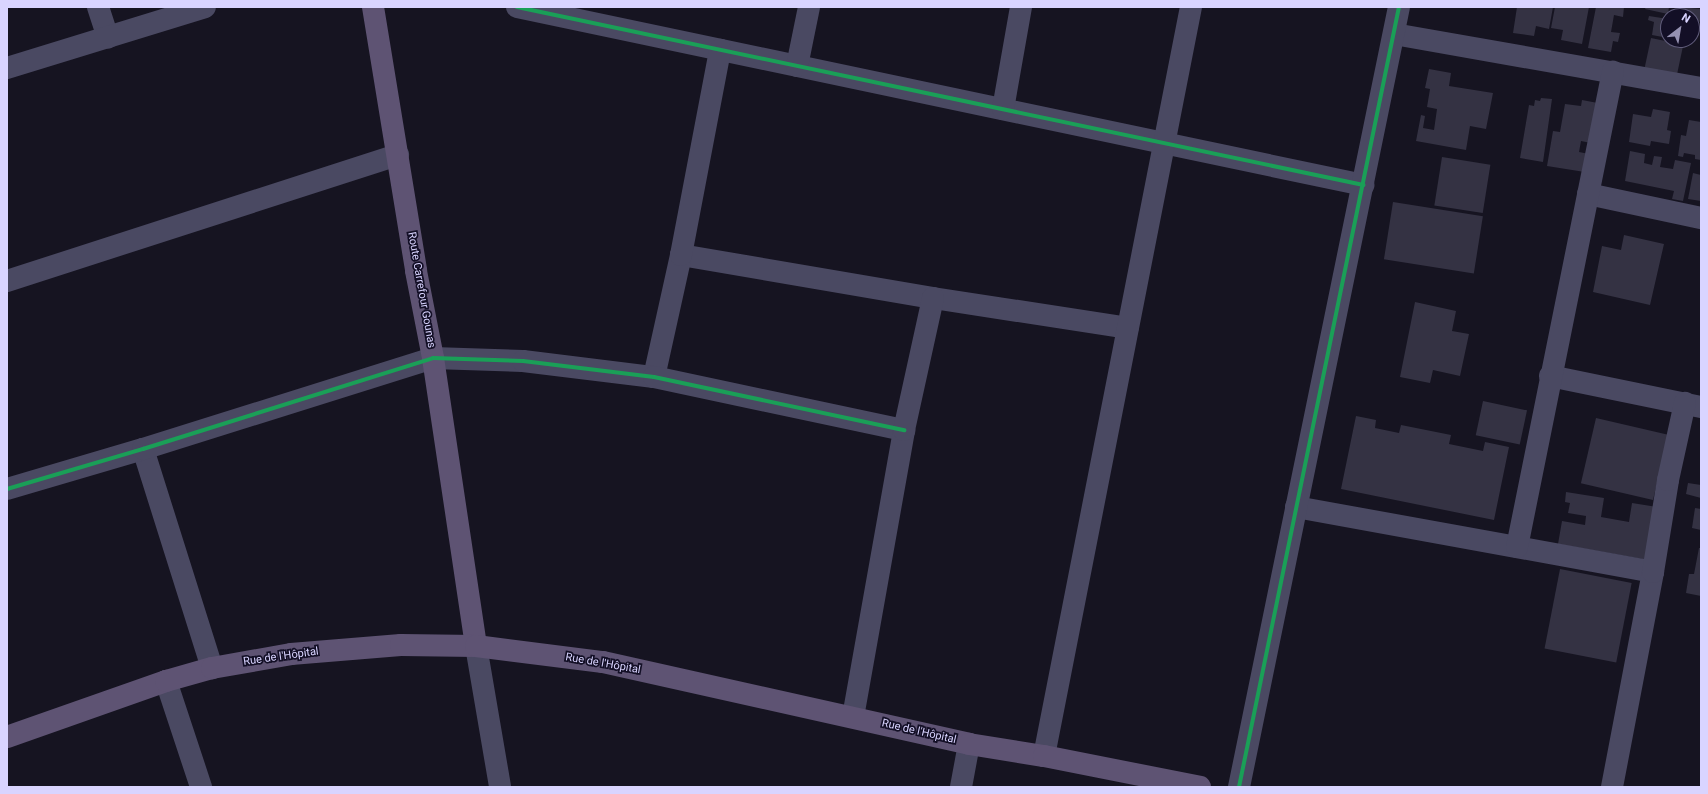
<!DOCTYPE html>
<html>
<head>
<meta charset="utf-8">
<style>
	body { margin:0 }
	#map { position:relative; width:1708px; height:794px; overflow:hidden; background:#161421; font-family:Roboto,sans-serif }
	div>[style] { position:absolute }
	.building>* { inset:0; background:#343243; transform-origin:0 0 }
	.minor>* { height:22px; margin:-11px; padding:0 11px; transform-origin:11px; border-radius:11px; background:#4a4962 }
	.major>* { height:22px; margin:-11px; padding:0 11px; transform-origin:11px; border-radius:11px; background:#5e5373 }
	.cycleway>* { height:4px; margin:-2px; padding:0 2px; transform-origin:2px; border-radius:2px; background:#1a9f57 }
	span { translate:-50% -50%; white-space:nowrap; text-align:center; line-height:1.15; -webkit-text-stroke:3.5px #130f26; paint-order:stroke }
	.street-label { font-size:11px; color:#d9d4ff }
	.frame { position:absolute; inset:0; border:8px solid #d9d4ff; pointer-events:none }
	.north { position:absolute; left:1660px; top:8px; width:40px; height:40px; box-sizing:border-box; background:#130f26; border:1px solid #625e7d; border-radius:50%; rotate:31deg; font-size:11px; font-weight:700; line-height:16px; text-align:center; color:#d9d4ff }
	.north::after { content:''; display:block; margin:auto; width:14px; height:18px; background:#9591b1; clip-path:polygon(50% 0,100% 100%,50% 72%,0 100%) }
</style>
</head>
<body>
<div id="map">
	<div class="building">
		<div style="clip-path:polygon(1517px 7px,1553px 7px,1549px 29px,1536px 26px,1534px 36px,1513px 33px)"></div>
		<div style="clip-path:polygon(1555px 7px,1589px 7px,1582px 44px,1561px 40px,1563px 30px,1551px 28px)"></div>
		<div style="clip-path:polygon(1596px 7px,1624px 7px,1623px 17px,1614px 15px,1611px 32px,1620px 33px,1618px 42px,1613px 41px,1611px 52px,1588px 48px)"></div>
		<div style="clip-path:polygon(1646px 7px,1669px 7px,1668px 14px,1645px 9px)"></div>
		<div style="clip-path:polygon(1679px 7px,1701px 9px,1701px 22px,1692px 20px,1692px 16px,1678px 16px)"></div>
		<div style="clip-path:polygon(1649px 16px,1668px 19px,1668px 38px,1652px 35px,1654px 22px,1648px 20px)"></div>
		<div style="left:1651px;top:38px;width:33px;height:33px;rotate:12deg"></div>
		<div style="clip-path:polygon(1429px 69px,1451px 73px,1449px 86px,1493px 93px,1486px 129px,1470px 126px,1466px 150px,1416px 141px,1421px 115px,1425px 116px,1423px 128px,1434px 130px,1437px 109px,1427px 107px,1430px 89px,1425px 88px)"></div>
		<div style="clip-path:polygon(1541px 98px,1552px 99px,1543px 162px,1520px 158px,1529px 105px,1534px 106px,1535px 100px,1540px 101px)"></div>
		<div style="clip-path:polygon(1582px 100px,1603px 104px,1596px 144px,1581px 141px,1579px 152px,1594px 155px,1591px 173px,1547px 166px,1553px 131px,1560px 132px,1565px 104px,1581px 106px)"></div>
		<div style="clip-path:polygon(1653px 109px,1670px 112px,1667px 130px,1671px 131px,1669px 144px,1651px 141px,1650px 146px,1629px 142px,1633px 114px,1651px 117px)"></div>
		<div style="clip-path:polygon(1689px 120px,1701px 122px,1701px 160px,1695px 159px,1695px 155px,1684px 153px,1683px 157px,1678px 156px,1681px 135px,1686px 136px)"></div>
		<div style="clip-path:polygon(1630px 151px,1645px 154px,1644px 163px,1652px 165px,1654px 156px,1662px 157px,1660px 167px,1673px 169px,1675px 160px,1691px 163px,1683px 201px,1672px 199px,1674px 191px,1625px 181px)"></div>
		<div style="left:1442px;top:157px;width:49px;height:49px;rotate:9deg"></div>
		<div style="clip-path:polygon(1693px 173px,1701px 175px,1701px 201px,1688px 199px)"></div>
		<div style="left:1393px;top:202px;width:91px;height:58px;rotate:9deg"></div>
		<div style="clip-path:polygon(1624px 235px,1664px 244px,1650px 305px,1593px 292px,1602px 246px,1621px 250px)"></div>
		<div style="clip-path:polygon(1415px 302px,1456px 311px,1452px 331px,1469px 334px,1460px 376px,1433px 370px,1430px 383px,1400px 377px)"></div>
		<div style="left:1483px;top:401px;width:45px;height:35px;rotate:12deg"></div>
		<div style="clip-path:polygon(1356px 416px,1376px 420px,1375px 428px,1399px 433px,1401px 425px,1451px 435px,1449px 444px,1483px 451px,1485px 442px,1509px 447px,1494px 520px,1341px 489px)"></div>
		<div style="left:1596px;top:418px;width:74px;height:67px;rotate:13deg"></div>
		<div style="clip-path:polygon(1688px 483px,1701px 485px,1701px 498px,1686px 494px)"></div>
		<div style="clip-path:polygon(1566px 492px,1604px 498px,1601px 517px,1629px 522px,1632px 503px,1657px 507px,1648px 560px,1558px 544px,1562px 521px,1585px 525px,1586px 516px,1568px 513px,1570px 503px,1565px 502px)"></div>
		<div style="clip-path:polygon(1695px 508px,1701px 509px,1701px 530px,1692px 528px)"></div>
		<div style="clip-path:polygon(1699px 548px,1701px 548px,1701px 596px,1686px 593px,1689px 574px,1694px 574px)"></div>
		<div style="left:1560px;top:569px;width:73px;height:81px;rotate:11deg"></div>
	</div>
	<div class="minor">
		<div style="left:98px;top:7px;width:32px;rotate:72deg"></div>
		<div style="left:517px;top:7px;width:865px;rotate:11.88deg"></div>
		<div style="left:1394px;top:34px;width:312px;rotate:10deg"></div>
		<div style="left:797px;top:66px;width:60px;rotate:-78.5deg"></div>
		<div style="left:7px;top:68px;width:207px;rotate:-17.1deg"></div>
		<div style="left:1003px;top:109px;width:104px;rotate:-80deg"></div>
		<div style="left:1588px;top:194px;width:116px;rotate:12deg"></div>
		<div style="left:681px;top:255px;width:256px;rotate:9.7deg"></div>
		<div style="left:933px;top:298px;width:197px;rotate:8.7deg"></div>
		<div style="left:7px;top:281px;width:411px;rotate:-17.9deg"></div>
		<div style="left:1550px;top:376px;width:154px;rotate:11.6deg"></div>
		<div style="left:654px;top:377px;width:125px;rotate:-77.5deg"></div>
		<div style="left:681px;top:255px;width:209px;rotate:-79.2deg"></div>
		<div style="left:143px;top:449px;width:230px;rotate:72.5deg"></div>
		<div style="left:7px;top:489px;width:142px;rotate:-16.4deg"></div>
		<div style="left:143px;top:449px;width:304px;rotate:-17.4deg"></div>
		<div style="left:433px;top:358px;width:90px;rotate:1.9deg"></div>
		<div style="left:523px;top:361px;width:132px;rotate:7deg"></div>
		<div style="left:654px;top:377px;width:256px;rotate:12deg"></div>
		<div style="left:1296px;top:507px;width:363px;rotate:10.3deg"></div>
		<div style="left:1517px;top:547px;width:485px;rotate:-78.6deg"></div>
		<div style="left:476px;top:646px;width:143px;rotate:80.3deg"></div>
		<div style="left:166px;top:681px;width:112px;rotate:71.7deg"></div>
		<div style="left:853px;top:717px;width:291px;rotate:-79.9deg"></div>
		<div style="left:904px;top:430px;width:135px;rotate:-77.6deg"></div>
		<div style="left:1044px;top:756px;width:763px;rotate:-78.9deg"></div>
		<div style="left:961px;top:787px;width:44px;rotate:-79.5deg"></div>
		<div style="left:1239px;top:787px;width:796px;rotate:-78.41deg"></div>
		<div style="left:1612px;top:787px;width:219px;rotate:-79.2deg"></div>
		<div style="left:1653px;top:572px;width:93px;rotate:-80.7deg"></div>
		<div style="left:1668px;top:480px;width:79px;rotate:-77.6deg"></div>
	</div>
	<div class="major">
		<div style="left:373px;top:7px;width:267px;rotate:80.7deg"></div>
		<div style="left:416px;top:271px;width:89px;rotate:78.9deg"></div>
		<div style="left:433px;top:358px;width:291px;rotate:81.5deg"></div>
		<div style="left:7px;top:737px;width:169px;rotate:-19.4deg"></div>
		<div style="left:166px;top:681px;width:48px;rotate:-15.8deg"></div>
		<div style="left:212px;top:668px;width:80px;rotate:-10deg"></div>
		<div style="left:291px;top:654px;width:110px;rotate:-4.7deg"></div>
		<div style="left:401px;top:645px;width:75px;rotate:0.8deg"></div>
		<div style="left:476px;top:646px;width:128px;rotate:7.2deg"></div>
		<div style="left:603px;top:662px;width:375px;rotate:12.6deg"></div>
		<div style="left:969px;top:744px;width:76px;rotate:9.1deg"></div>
		<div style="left:1044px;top:756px;width:159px;rotate:11.2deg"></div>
	</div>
	<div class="cycleway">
		<div style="left:517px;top:7px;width:865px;rotate:11.88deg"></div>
		<div style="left:7px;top:489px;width:142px;rotate:-16.4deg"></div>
		<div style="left:143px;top:449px;width:304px;rotate:-17.4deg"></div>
		<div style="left:433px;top:358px;width:90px;rotate:1.9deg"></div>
		<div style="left:523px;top:361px;width:132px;rotate:7deg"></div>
		<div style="left:654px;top:377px;width:256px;rotate:12deg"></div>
		<div style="left:1239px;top:787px;width:796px;rotate:-78.41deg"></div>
	</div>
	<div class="street-label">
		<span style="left:421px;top:290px;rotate:80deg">Route Carrefour Gounas</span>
		<span style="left:281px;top:657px;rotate:-8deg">Rue de l'Hôpital</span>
		<span style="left:603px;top:664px;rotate:10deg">Rue de l'Hôpital</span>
		<span style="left:919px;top:732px;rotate:13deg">Rue de l'Hôpital</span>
	</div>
	<div class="frame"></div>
	<div class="north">N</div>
</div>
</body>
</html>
